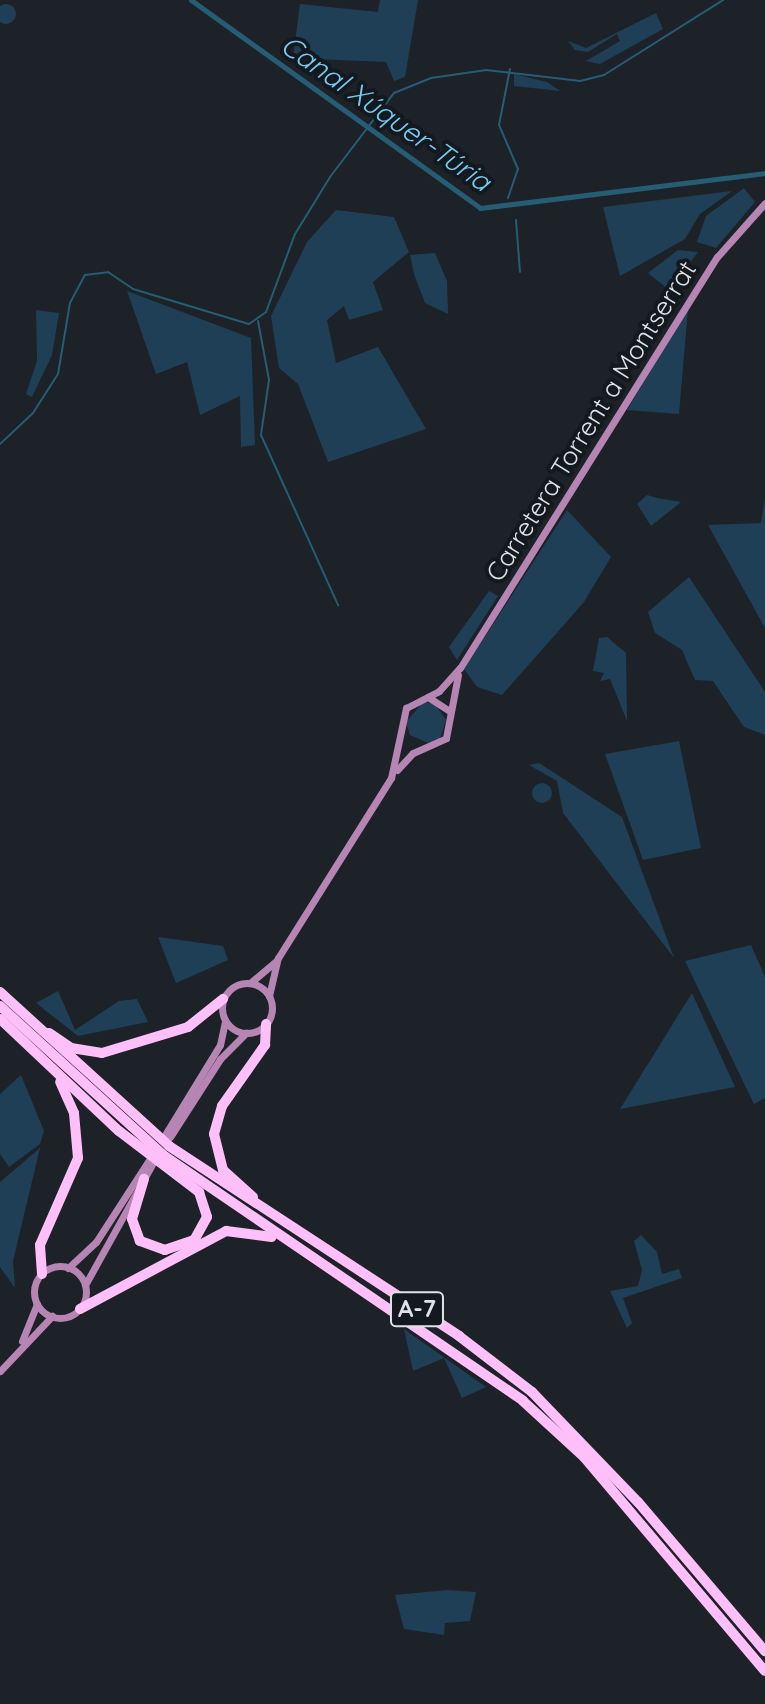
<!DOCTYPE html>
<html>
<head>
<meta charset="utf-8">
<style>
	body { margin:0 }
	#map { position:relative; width:765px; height:1704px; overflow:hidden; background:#1c2227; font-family:Quicksand,sans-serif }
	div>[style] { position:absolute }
	.green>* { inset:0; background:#1f3f57 }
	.round { border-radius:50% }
	.stream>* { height:2px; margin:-1px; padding:0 1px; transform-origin:1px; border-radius:1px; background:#255d74 }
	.canal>* { height:5px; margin:-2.5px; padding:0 2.5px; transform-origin:2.5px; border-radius:2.5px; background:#255d74 }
	.secondary>* { height:7px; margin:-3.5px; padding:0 3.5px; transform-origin:3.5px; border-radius:3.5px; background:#b785b3 }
	.secondary>.ring { margin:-3.5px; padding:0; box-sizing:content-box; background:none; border:7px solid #b785b3; border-radius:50% }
	.highway>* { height:10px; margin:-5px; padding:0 5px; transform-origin:5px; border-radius:5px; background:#ffc0fa }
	span { translate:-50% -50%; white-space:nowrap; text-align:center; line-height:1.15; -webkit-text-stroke:8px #13191e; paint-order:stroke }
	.shield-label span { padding:2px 6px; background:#13191e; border:2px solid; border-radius:6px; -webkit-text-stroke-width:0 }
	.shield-label { font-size:24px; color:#dfe3e7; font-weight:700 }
	.street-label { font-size:26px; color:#dfe3e7 }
	.water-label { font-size:28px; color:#75cbf1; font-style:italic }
</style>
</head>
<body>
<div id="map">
	<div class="green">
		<div style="clip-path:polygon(380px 0,418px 0,405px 77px,394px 81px,386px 62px,293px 58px,300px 4px,378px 12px)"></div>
		<div class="round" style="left:-4px;top:4px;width:20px;height:20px"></div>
		<div style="clip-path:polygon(656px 13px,663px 29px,600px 64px,586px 61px,620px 41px,617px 34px,588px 52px,575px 50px,568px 41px,586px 48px)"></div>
		<div style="clip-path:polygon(514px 74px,547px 82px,560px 91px,514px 86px)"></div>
		<div style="clip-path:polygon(744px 188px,755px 202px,716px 248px,697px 242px,706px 216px)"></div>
		<div style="clip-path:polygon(732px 191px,700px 214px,685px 239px,620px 276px,603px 207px)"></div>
		<div style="clip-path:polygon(336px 210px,394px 217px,409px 252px,373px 282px,383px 310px,349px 320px,344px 306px,327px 320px,336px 363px,378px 347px,426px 429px,328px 462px,298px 384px,279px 368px,271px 316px,307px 242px)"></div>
		<div style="clip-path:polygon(678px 250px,698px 252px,669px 290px,648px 273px)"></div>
		<div style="clip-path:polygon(435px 253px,447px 281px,448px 314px,425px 303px,414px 274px,410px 255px)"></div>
		<div style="clip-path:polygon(127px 291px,251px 338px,255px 445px,241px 447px,240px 396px,200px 415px,187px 362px,156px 374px)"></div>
		<div style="clip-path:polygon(688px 309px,679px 414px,627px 410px)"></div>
		<div style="clip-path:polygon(36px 310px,59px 313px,52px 355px,32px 397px,26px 394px,37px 361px)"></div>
		<div style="clip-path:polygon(647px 495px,657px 498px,681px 502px,651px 526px,637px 504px)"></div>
		<div style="clip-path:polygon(765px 499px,765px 628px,708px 525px,761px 523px)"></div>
		<div style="clip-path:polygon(567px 510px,611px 557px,584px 602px,502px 695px,477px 687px,464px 669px)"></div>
		<div style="clip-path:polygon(689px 577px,765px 692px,765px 735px,744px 727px,713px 681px,695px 680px,682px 650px,655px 633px,648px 612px)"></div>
		<div style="clip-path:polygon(489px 591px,498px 596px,457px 660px,449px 647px)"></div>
		<div style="clip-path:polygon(607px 637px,626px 653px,627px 721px,610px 679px,600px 681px,604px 673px,593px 671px,599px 638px)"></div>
		<div style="clip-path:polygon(423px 702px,435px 704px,446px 720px,440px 738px,428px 743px,410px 735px,406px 722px)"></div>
		<div style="clip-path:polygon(679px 741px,701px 848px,643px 860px,605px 754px)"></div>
		<div style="clip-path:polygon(539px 763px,622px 817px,674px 958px,563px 813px,557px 781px,529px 765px)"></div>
		<div class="round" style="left:532px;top:783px;width:20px;height:20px"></div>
		<div style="clip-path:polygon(158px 937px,223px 946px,228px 960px,176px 983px)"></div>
		<div style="clip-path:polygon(751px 945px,765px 977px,765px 1098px,754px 1104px,685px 961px)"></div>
		<div style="clip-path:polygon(58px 991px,75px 1030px,119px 1001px,137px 999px,148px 1022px,78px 1036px,36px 1003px)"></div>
		<div style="clip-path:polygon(692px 993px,735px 1087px,620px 1109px)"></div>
		<div style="clip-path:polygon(21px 1075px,44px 1131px,40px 1144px,9px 1167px,0 1154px,0 1094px)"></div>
		<div style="clip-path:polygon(40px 1148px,13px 1261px,15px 1288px,0 1267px,0 1182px)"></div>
		<div style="clip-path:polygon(641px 1235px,657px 1252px,662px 1274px,679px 1269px,682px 1278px,623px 1298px,632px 1323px,627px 1328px,610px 1291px,638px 1286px,642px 1270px,634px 1241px)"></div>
		<div style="clip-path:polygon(404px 1329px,486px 1387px,462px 1398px,444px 1358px,413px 1371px)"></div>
		<div style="clip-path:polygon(447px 1590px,476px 1592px,470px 1621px,445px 1623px,444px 1635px,404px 1629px,395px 1595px)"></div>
	</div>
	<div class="stream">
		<div style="left:508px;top:198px;width:31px;rotate:-71deg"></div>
		<div style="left:518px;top:169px;width:48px;rotate:-113.4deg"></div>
		<div style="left:499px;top:125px;width:57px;rotate:-78.9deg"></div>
		<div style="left:516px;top:220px;width:52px;rotate:85.6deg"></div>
		<div style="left:258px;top:321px;width:60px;rotate:79.4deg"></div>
		<div style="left:269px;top:380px;width:56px;rotate:98.3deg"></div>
		<div style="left:261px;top:435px;width:187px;rotate:65.6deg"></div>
		<div style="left:0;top:444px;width:45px;rotate:-43.2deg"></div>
		<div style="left:33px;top:413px;width:46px;rotate:-57.3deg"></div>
		<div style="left:58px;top:374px;width:72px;rotate:-80.4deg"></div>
		<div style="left:70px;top:303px;width:32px;rotate:-62deg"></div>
		<div style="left:85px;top:275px;width:23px;rotate:-7deg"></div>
		<div style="left:108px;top:272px;width:30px;rotate:34deg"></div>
		<div style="left:133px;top:289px;width:121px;rotate:16.8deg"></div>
		<div style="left:249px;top:324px;width:21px;rotate:-35deg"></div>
		<div style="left:266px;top:312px;width:83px;rotate:-69.6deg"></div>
		<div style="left:295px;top:234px;width:67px;rotate:-58.4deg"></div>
		<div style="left:330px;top:177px;width:106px;rotate:-52.7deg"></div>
		<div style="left:394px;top:93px;width:40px;rotate:-22deg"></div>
		<div style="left:431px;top:78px;width:56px;rotate:-8.3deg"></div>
		<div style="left:486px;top:70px;width:95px;rotate:6.7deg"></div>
		<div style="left:580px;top:81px;width:25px;rotate:-14deg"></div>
		<div style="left:604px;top:75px;width:141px;rotate:-32.2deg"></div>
	</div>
	<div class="canal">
		<div style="left:191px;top:0;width:356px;rotate:35.7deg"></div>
		<div style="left:480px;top:208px;width:287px;rotate:-7deg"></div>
	</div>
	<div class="secondary">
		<div style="left:428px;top:697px;width:24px;rotate:33deg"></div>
		<div style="left:397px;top:770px;width:23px;rotate:-47deg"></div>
		<div style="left:413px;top:753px;width:36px;rotate:-24deg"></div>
		<div style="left:446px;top:738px;width:64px;rotate:-79.2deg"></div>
		<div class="ring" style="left:222px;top:983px;width:43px;height:43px"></div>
		<div style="left:250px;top:983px;width:35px;rotate:-40deg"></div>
		<div style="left:269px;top:996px;width:39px;rotate:-77deg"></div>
		<div style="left:278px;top:958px;width:213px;rotate:-57.9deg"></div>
		<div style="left:391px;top:778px;width:72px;rotate:-77.9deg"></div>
		<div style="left:406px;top:708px;width:37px;rotate:-27deg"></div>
		<div style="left:439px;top:691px;width:31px;rotate:-48deg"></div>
		<div style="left:460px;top:668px;width:485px;rotate:-58deg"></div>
		<div style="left:717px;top:257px;width:72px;rotate:-48.4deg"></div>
		<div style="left:166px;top:1133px;width:103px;rotate:-58.5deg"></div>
		<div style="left:220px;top:1045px;width:25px;rotate:-78deg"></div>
		<div style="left:170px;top:1137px;width:93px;rotate:-57.3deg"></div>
		<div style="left:220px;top:1059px;width:37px;rotate:-45deg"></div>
		<div class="ring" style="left:34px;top:1266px;width:45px;height:45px"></div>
		<div style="left:68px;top:1268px;width:38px;rotate:-43deg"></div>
		<div style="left:96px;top:1242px;width:98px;rotate:-57.1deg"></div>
		<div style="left:85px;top:1285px;width:140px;rotate:-60.9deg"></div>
		<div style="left:22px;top:1341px;width:40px;rotate:-68deg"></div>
		<div style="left:0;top:1371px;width:76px;rotate:-46.6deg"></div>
	</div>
	<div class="highway">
		<div style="left:0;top:992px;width:229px;rotate:42.3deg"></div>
		<div style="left:169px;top:1146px;width:347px;rotate:33.2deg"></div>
		<div style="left:459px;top:1336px;width:92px;rotate:37.5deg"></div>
		<div style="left:532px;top:1392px;width:153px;rotate:46.1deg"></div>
		<div style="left:638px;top:1502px;width:196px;rotate:49.6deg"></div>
		<div style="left:0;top:1006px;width:221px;rotate:42.4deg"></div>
		<div style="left:163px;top:1155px;width:436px;rotate:34.3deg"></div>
		<div style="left:523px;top:1401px;width:83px;rotate:42.6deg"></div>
		<div style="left:584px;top:1457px;width:280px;rotate:49.8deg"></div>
		<div style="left:0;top:1019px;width:163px;rotate:43.3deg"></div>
		<div style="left:119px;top:1131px;width:101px;rotate:37.3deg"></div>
		<div style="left:199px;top:1192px;width:26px;rotate:72deg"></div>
		<div style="left:207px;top:1217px;width:26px;rotate:119deg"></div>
		<div style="left:194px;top:1240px;width:31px;rotate:161deg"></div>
		<div style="left:165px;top:1250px;width:27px;rotate:-160deg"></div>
		<div style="left:140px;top:1241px;width:23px;rotate:-110deg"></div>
		<div style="left:132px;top:1219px;width:42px;rotate:-73.3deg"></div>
		<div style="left:49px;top:1033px;width:27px;rotate:34deg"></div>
		<div style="left:71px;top:1048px;width:31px;rotate:9deg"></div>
		<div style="left:102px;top:1053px;width:90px;rotate:-16.8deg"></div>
		<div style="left:188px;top:1027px;width:45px;rotate:-38.7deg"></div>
		<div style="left:253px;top:1197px;width:40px;rotate:-138deg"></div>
		<div style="left:223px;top:1170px;width:37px;rotate:-104deg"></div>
		<div style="left:214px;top:1134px;width:29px;rotate:-74deg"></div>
		<div style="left:222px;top:1106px;width:75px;rotate:-54.8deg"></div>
		<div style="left:265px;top:1045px;width:21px;rotate:-87deg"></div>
		<div style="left:42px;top:1274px;width:29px;rotate:-94deg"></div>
		<div style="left:40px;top:1245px;width:95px;rotate:-66.4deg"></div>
		<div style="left:78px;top:1158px;width:45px;rotate:-95.1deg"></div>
		<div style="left:74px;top:1113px;width:34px;rotate:-114deg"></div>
		<div style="left:80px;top:1309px;width:166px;rotate:-28.1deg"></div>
		<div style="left:226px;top:1231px;width:46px;rotate:7.4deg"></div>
	</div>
	<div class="shield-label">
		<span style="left:417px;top:1309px">A-7</span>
	</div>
	<div class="street-label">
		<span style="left:591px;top:421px;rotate:-58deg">Carretera Torrent a Montserrat</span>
	</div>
	<div class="water-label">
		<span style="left:386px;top:113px;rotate:35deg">Canal Xúquer-Túria</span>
	</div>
</div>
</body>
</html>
